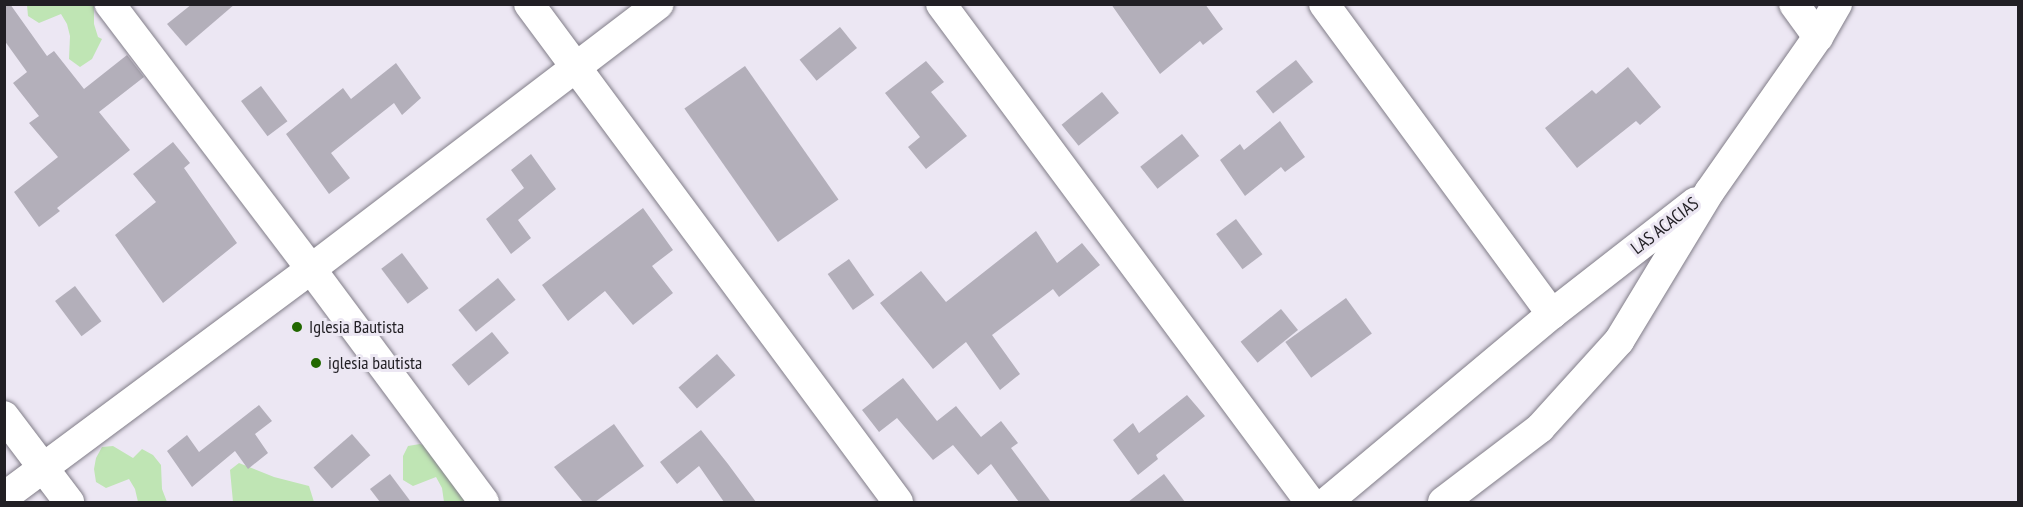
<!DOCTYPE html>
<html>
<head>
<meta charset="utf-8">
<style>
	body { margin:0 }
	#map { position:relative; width:2023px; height:507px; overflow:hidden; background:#ece7f3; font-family:"PT Sans Narrow",sans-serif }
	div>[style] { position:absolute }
	.green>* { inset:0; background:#bfe5b4 }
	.building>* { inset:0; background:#b3afba; transform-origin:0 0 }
	.roads { filter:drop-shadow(0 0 2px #817d88) drop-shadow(0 0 2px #817d88) }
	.street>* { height:30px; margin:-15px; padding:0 15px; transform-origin:15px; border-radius:15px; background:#fff }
	.dots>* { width:16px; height:16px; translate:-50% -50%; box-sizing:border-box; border:3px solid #ece7f3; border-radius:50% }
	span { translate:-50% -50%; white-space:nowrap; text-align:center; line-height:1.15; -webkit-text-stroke:6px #ece7f3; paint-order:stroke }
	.street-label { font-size:18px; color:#211f24 }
	.poi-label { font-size:18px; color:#211f24 }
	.left { translate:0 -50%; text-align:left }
	.frame { position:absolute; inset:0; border:6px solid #211f24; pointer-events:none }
</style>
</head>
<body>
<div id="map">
	<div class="green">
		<div style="clip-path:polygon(27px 5px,94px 5px,94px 24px,98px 37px,102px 39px,92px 59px,80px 67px,69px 59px,70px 36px,67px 24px,61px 14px,39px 23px,28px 16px)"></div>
		<div style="clip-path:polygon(420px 444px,431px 448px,476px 502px,444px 502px,442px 488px,436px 477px,413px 486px,403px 480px,403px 456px,408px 446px)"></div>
		<div style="clip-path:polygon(113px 446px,133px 458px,142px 449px,153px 455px,161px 465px,162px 489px,167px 502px,138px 502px,135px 489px,129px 479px,106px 488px,96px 482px,94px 469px,96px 458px,102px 447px)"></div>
		<div style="clip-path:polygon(239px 463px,274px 477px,309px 486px,314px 502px,233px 502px,230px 470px)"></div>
	</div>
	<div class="building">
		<div style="clip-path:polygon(4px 4px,10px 4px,47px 56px,54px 51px,84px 89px,127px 55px,144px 77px,99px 112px,130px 150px,57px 208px,60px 211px,39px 227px,14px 192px,58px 157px,29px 123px,39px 116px,13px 83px,27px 72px,4px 40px)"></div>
		<div style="clip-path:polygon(192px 4px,235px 4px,186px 46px,167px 24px)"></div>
		<div style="clip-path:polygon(1111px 4px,1205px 4px,1223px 29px,1203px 45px,1200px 41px,1160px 74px)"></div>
		<div style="left:840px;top:27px;width:27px;height:52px;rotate:51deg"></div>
		<div style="left:1296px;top:60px;width:28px;height:51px;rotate:52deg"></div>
		<div style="clip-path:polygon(926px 61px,944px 82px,931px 92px,967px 136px,926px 169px,908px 147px,920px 137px,885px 93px)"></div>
		<div style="clip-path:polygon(396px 63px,421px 98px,402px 115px,394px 103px,331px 153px,350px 178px,329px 194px,286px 134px,343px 88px,351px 99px)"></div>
		<div style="left:745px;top:66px;width:163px;height:74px;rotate:55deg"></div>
		<div style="clip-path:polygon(1628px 67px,1661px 107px,1640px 125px,1636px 121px,1577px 168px,1545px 128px,1592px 90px,1596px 94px)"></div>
		<div style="left:261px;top:86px;width:44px;height:25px;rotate:53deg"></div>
		<div style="left:1102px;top:92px;width:27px;height:52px;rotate:51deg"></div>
		<div style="clip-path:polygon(1280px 121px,1305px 157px,1285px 172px,1281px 167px,1245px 196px,1220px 160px,1240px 144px,1244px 150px)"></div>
		<div style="left:1182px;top:134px;width:28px;height:53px;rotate:52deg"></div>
		<div style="clip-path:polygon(173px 142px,190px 163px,184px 168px,237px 243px,163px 303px,115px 235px,156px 202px,133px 174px)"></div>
		<div style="clip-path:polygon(531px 154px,556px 189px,518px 220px,531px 238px,511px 254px,486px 219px,524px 188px,511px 170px)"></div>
		<div style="clip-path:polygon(643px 208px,673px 250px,652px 266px,673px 293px,633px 325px,605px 291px,568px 321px,542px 285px)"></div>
		<div style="left:1236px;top:219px;width:44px;height:25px;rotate:53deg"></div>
		<div style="clip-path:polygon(1036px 231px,1057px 263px,1082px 243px,1100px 265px,1059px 297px,1053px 289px,992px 335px,1020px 374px,1000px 390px,966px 342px,933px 369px,880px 303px,921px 271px,946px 302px)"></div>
		<div style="left:402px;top:253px;width:44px;height:26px;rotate:53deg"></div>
		<div style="left:849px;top:259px;width:44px;height:26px;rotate:55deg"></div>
		<div style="left:498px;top:278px;width:28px;height:51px;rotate:51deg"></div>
		<div style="left:75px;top:286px;width:44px;height:25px;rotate:53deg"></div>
		<div style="left:1346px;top:298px;width:44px;height:75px;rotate:54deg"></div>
		<div style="left:1281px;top:309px;width:27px;height:52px;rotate:51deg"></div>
		<div style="left:492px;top:332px;width:27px;height:52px;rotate:51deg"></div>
		<div style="left:717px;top:354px;width:28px;height:51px;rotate:49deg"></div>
		<div style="clip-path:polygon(903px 378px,937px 421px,956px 406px,981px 437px,1001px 421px,1018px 443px,1011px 448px,1051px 502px,1019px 502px,991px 464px,978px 475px,953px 445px,933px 460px,897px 418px,879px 432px,862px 410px)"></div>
		<div style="clip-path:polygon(1187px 395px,1205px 416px,1156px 455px,1158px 459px,1138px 475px,1113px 440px,1133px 423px,1139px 433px)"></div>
		<div style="clip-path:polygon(259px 405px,272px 421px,255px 434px,268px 453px,248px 469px,235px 451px,192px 487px,167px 451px,187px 435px,199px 452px)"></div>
		<div style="clip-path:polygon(614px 424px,644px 466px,595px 502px,583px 502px,554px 467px)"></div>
		<div style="clip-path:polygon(701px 430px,728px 464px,756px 502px,724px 502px,699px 466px,677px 484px,660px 462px)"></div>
		<div style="left:352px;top:434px;width:28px;height:51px;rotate:49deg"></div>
		<div style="clip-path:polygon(390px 474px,411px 502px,380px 502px,370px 489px)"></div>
		<div style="clip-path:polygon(1164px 474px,1185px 502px,1128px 502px)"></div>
	</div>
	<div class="roads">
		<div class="street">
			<div style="left:529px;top:4px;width:620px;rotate:53.46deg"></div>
			<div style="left:941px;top:4px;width:620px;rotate:53.46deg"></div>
			<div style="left:1324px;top:4px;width:385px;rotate:53.7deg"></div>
			<div style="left:1794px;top:4px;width:41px;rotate:54deg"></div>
			<div style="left:4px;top:416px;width:108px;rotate:52.9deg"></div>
			<div style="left:4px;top:497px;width:382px;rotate:-36.6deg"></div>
			<div style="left:311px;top:269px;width:333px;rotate:-127.2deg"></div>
			<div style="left:484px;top:502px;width:290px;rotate:-126.6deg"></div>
			<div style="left:311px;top:269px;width:437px;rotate:-37.3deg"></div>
			<div style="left:1327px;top:502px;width:293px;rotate:-39.9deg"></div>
			<div style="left:1552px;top:314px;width:182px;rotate:-37.9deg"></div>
			<div style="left:1443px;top:502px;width:122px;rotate:-37.3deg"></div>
			<div style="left:1540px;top:428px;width:118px;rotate:-47.8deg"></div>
			<div style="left:1619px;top:341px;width:175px;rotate:-58.8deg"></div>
			<div style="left:1710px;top:191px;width:188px;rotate:-55deg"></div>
			<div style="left:1818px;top:37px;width:38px;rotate:-60deg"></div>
		</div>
	</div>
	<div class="dots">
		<div style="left:297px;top:327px;background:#226800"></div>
		<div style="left:316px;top:363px;background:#226800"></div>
	</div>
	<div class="street-label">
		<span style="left:1665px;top:226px;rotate:-38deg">LAS ACACIAS</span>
	</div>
	<div class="poi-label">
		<span class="left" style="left:309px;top:327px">Iglesia Bautista</span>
		<span class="left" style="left:328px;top:363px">iglesia bautista</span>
	</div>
	<div class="frame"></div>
</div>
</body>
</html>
